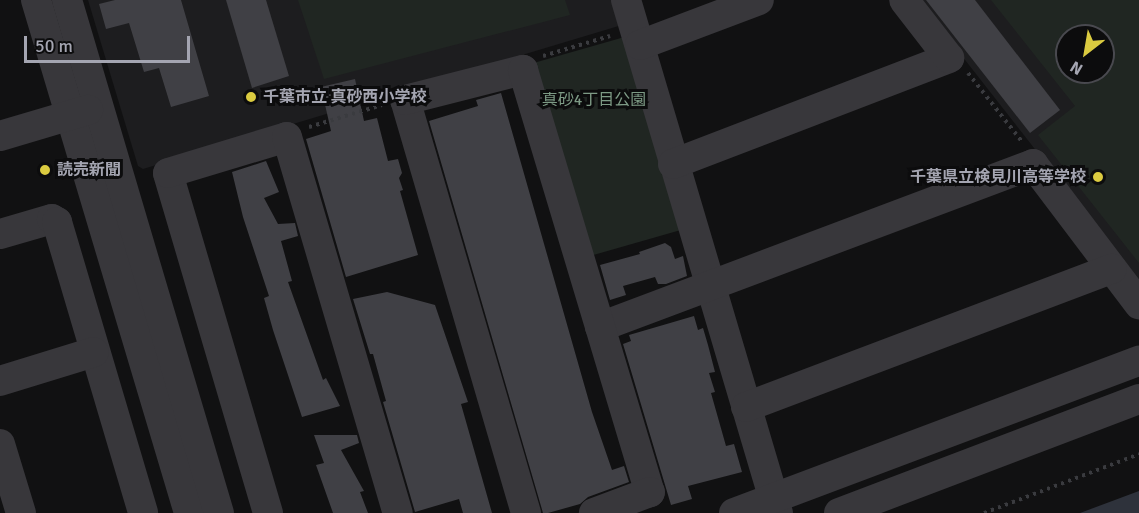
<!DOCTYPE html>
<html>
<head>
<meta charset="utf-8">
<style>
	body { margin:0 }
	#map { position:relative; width:1139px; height:513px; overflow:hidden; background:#111112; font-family:Signika,"Noto Sans JP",sans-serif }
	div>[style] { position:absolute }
	.built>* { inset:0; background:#1d1d1f }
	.green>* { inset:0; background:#202622; transform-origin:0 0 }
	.water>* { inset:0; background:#2e323b }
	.building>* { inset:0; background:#404045 }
	.path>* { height:4px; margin-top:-2px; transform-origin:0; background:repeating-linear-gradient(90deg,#3a3b3f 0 3px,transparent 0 7.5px) }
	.minor>* { height:30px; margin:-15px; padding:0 15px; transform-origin:15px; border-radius:15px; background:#38373b }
	.dots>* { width:16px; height:16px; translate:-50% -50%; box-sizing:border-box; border:3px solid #0c0c0d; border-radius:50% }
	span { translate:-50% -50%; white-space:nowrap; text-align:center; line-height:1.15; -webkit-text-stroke:6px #0c0c0d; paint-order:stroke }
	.poi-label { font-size:16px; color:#a4a5b1; font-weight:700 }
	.left { translate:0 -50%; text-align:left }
	.right { translate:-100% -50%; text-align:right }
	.park-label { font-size:16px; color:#7d9a85 }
	.north { position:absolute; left:1055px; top:24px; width:60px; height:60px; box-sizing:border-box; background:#0c0c0d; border:2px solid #49494f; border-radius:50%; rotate:211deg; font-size:16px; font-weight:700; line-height:24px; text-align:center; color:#a4a5b1 }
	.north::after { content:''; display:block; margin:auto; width:21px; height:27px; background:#dbcb40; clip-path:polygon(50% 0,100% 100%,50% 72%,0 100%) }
	.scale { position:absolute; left:24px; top:36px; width:166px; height:27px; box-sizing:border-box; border:3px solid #a4a5b1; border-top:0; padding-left:8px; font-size:18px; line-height:21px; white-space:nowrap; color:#a4a5b1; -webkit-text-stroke:4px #0c0c0d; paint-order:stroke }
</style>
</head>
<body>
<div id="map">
	<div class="built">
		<div style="clip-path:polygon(88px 0,615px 0,622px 25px,143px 169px,138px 166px)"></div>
		<div style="clip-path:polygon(evenodd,918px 0,1139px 0,1139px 282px,918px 0,1067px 36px,1103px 36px,1103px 72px,1067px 72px,1067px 36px)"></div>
	</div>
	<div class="green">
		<div style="clip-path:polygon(298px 0,565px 0,570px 15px,324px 79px)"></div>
		<div style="clip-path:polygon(evenodd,991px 0,1139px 0,1139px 263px,1038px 135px,1075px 106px,991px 0,1067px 36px,1103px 36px,1103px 72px,1067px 72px,1067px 36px)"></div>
		<div style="left:628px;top:36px;width:201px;height:101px;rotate:74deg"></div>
	</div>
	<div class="water">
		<div style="clip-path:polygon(1139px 491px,1139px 513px,1080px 513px)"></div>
	</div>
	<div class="building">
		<div style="clip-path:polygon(115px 0,181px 0,209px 96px,171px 107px,159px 68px,144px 72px,129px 23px,106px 29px,99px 4px)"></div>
		<div style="clip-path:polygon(226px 0,266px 0,289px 76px,252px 88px)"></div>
		<div style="clip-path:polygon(926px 0,975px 0,1060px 110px,1030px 133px)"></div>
		<div style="clip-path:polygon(355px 79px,364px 121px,377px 118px,388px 161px,398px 159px,402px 173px,399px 178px,403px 190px,400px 191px,418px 255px,346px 277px,306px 139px,331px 131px,321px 87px)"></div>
		<div style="clip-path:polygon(501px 93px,592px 412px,612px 470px,624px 466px,629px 482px,588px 497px,580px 504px,548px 513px,543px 513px,429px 121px,478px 106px,476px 100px)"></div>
		<div style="clip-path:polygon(266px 161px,279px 192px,264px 198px,278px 224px,295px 223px,298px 236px,281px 241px,292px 281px,288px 282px,323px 380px,326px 378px,340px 406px,302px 417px,273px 330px,264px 298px,269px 296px,243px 217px,232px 172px)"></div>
		<div style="clip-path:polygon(665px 243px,671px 247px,675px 259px,683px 256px,687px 276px,666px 284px,658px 284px,655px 277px,623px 286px,626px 295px,610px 300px,600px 265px,640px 254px,639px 252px)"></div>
		<div style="clip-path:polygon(387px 292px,435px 305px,468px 402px,461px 404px,492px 513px,463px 513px,459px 499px,415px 512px,383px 402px,386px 401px,373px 354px,370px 354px,353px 299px)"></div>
		<div style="clip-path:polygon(694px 316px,698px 330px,703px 328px,708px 345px,715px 372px,709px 373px,715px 392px,711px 393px,726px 446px,734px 444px,742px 472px,688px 486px,692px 499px,671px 505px,623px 344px,631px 341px,629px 335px)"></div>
		<div style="clip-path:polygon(314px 435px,357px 435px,359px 443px,341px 450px,364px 491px,360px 492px,368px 513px,333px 513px,316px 465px,324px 463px)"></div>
	</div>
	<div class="path">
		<div style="left:543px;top:56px;width:70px;rotate:-16.6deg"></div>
		<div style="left:968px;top:73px;width:89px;rotate:51.8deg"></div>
		<div style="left:309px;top:127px;width:76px;rotate:-16.8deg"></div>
		<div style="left:984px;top:513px;width:166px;rotate:-20.8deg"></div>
	</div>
	<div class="minor">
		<div style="left:36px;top:0;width:535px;rotate:73.39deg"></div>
		<div style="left:67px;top:0;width:535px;rotate:73.5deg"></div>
		<div style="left:626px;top:0;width:535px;rotate:73.5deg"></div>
		<div style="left:640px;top:45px;width:127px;rotate:-20.7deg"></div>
		<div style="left:0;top:136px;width:92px;rotate:-16.5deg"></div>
		<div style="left:673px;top:164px;width:296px;rotate:-21deg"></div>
		<div style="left:949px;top:58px;width:73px;rotate:-127.8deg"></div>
		<div style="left:0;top:234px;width:54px;rotate:-16.1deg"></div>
		<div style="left:52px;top:219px;width:6px;rotate:31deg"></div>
		<div style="left:57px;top:222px;width:303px;rotate:73.5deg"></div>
		<div style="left:600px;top:327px;width:463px;rotate:-20.6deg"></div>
		<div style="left:1033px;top:164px;width:176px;rotate:52.9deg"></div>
		<div style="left:0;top:381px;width:98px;rotate:-17.1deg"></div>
		<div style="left:746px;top:407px;width:391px;rotate:-20.7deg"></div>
		<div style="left:0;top:444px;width:72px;rotate:73.1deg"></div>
		<div style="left:268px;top:513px;width:354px;rotate:-106.4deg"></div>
		<div style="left:168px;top:173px;width:124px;rotate:-16.8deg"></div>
		<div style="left:287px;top:137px;width:392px;rotate:73.6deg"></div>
		<div style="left:526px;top:513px;width:430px;rotate:-106.3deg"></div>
		<div style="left:405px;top:100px;width:122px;rotate:-14.3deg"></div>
		<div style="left:523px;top:70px;width:441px;rotate:73.3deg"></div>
		<div style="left:650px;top:492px;width:60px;rotate:159.4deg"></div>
		<div style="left:734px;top:513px;width:433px;rotate:-20.6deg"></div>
		<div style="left:839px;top:513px;width:321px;rotate:-20.8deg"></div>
	</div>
	<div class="dots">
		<div style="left:251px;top:97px;background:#dbcb40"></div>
		<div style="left:45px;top:170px;background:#dbcb40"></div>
		<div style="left:1098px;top:177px;background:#dbcb40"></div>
	</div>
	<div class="poi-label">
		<span class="left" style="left:263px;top:97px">千葉市立 真砂西小学校</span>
		<span class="left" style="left:57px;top:170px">読売新聞</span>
		<span class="right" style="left:1086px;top:177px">千葉県立検見川高等学校</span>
	</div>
	<div class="park-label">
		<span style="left:594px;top:100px">真砂4丁目公園</span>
	</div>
	<div class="north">N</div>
	<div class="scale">50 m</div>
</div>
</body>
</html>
